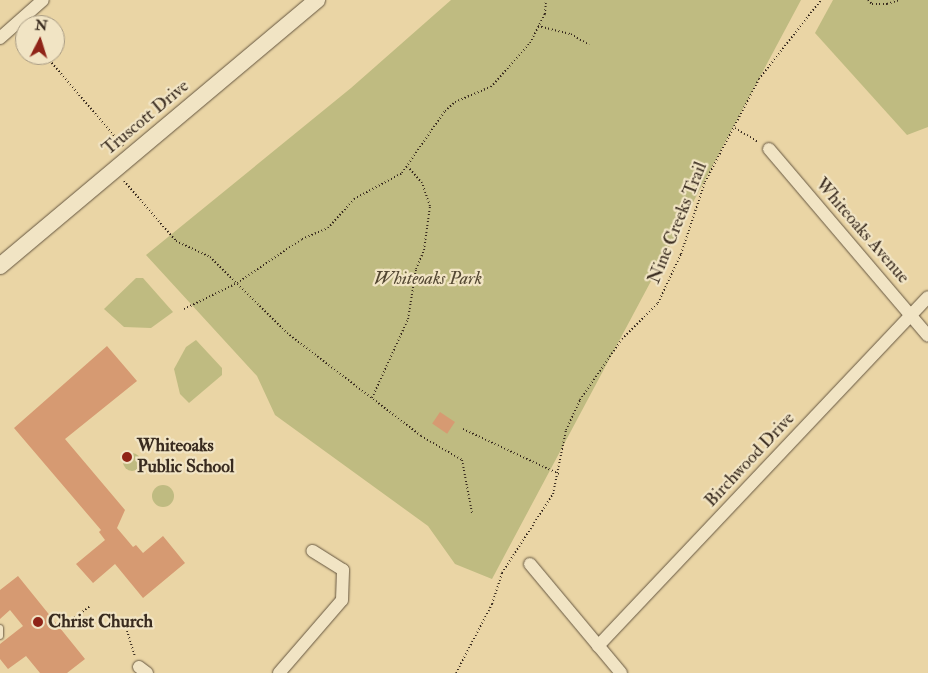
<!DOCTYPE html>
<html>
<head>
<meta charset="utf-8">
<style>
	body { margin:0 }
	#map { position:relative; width:928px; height:673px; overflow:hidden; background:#ead5a5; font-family:"IM FELL Double Pica",serif }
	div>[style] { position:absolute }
	.green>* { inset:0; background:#bfbb81 }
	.round { border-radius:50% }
	.building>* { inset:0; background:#d69a72; transform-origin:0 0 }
	.path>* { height:2px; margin-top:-1px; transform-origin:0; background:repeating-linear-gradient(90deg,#392b1f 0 1px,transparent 0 3.5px) }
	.roads { filter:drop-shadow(0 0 1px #655640) drop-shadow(0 0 1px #655640) }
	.service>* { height:6px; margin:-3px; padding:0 3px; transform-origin:3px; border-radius:3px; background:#f1e4c4 }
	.minor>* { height:12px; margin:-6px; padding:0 6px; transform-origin:6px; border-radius:6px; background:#f1e4c4 }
	.tertiary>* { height:16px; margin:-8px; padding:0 8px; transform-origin:8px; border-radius:8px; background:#f1e4c4 }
	.dots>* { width:14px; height:14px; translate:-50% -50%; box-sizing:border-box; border:2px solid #f1e4c4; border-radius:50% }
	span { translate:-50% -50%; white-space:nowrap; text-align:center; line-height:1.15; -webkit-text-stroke:4.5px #f1e4c4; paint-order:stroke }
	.street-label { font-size:18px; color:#392b1f }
	.park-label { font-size:18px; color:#544833; font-style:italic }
	.poi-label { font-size:18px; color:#392b1f; font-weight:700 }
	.left { translate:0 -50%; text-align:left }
	.north { position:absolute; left:15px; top:15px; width:50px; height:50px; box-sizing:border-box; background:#f1e4c4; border:1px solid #a79a82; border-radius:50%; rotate:5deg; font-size:14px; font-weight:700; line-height:20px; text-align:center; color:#392b1f }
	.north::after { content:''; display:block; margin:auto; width:18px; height:22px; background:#8f2418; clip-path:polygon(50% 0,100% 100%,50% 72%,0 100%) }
</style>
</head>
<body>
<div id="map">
	<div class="green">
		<div style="clip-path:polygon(451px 0,801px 0,492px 579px,455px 564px,428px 526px,275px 415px,257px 376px,146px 255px,351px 88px)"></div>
		<div style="clip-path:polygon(833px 0,928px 0,928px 127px,907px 135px,815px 33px)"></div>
		<div style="clip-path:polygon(136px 278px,143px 278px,173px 312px,151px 328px,124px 327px,104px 309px)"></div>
		<div style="clip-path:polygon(196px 340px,222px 368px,222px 375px,189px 403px,180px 394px,174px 369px,186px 347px)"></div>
		<div class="round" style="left:123px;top:453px;width:18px;height:18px"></div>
		<div class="round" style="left:152px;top:485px;width:22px;height:22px"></div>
	</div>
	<div class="building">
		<div style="clip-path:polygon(107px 346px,137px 381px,65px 439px,125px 510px,117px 528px,133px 547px,136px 545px,143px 553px,163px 536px,185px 563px,143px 598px,115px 564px,93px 583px,76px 564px,105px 540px,99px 532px,101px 530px,14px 428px)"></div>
		<div style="left:440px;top:412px;width:18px;height:14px;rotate:34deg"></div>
		<div style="clip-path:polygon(18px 576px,85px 659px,67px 673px,40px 673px,26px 656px,8px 669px,0 659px,0 644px,23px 626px,10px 610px,0 619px,0 590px)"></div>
	</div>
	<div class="path">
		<div style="left:868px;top:0;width:6px;rotate:45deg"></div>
		<div style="left:872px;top:4px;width:15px"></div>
		<div style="left:887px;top:4px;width:13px;rotate:-18deg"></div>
		<div style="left:538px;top:26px;width:34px;rotate:14deg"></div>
		<div style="left:571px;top:34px;width:21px;rotate:31deg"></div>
		<div style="left:45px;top:55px;width:120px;rotate:49.4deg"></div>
		<div style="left:735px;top:128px;width:27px;rotate:31deg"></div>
		<div style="left:124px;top:181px;width:79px;rotate:49.1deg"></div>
		<div style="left:176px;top:241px;width:38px;rotate:25deg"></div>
		<div style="left:210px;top:257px;width:108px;rotate:44.6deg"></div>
		<div style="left:287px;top:333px;width:169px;rotate:37.5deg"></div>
		<div style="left:421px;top:436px;width:48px;rotate:30.3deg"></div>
		<div style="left:462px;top:460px;width:54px;rotate:79.3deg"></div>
		<div style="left:184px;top:309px;width:59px;rotate:-26.1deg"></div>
		<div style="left:237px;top:283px;width:78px;rotate:-34.1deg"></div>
		<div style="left:302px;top:239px;width:28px;rotate:-23deg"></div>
		<div style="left:328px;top:228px;width:39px;rotate:-48deg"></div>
		<div style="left:354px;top:199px;width:55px;rotate:-28.4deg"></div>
		<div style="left:402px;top:173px;width:75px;rotate:-55.3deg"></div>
		<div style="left:445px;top:111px;width:13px;rotate:-42deg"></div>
		<div style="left:455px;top:102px;width:39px;rotate:-23deg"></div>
		<div style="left:491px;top:87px;width:59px;rotate:-48.4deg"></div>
		<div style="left:530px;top:43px;width:33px;rotate:-63deg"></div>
		<div style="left:545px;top:14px;width:14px;rotate:-86deg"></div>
		<div style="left:372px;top:398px;width:87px;rotate:-65.5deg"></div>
		<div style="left:408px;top:319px;width:51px;rotate:-80.9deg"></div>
		<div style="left:416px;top:269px;width:21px;rotate:-67deg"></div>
		<div style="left:424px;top:250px;width:44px;rotate:-82.2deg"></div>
		<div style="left:430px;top:206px;width:24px;rotate:-109deg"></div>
		<div style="left:422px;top:183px;width:21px;rotate:-131deg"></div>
		<div style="left:463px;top:429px;width:106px;rotate:25.1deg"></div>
		<div style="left:125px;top:624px;width:34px;rotate:73deg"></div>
		<div style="left:60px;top:628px;width:37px;rotate:-36deg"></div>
		<div style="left:456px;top:673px;width:78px;rotate:-62.4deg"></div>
		<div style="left:492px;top:604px;width:33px;rotate:-72deg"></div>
		<div style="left:502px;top:573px;width:94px;rotate:-57.2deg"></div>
		<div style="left:553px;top:494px;width:65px;rotate:-78.5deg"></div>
		<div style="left:566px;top:430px;width:33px;rotate:-65deg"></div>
		<div style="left:580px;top:400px;width:74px;rotate:-55.5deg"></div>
		<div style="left:622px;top:339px;width:51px;rotate:-45deg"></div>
		<div style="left:658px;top:303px;width:54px;rotate:-64.9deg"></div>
		<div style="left:681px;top:254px;width:76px;rotate:-71.6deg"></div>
		<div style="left:705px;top:182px;width:116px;rotate:-62.3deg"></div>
		<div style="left:759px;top:79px;width:100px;rotate:-51.9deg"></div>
	</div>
	<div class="roads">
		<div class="service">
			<div style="left:0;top:628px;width:8px;rotate:90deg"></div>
		</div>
		<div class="minor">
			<div style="left:0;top:38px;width:57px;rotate:-41.5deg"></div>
			<div style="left:769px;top:149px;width:245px;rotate:49.6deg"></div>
			<div style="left:530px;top:564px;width:142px;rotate:50.1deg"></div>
			<div style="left:598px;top:646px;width:480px;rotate:-46.6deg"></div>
			<div style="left:139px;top:667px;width:10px;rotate:37deg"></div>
			<div style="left:279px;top:673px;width:96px;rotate:-49.2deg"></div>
			<div style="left:342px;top:600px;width:30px;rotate:-88deg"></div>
			<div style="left:343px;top:570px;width:36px;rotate:-148deg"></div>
		</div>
		<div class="tertiary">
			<div style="left:0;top:266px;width:414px;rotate:-40deg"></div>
		</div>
	</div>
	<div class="dots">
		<div style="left:127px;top:457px;background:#8f2418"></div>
		<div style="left:38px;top:622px;background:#8f2418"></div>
	</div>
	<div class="street-label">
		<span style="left:146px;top:118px;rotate:-40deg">Truscott Drive</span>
		<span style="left:678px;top:223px;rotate:-68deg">Nine Creeks Trail</span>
		<span style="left:862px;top:231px;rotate:49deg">Whiteoaks Avenue</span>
		<span style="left:750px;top:460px;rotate:-47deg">Birchwood Drive</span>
	</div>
	<div class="park-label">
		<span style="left:428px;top:279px">Whiteoaks Park</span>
	</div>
	<div class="poi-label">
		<span class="left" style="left:137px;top:457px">Whiteoaks<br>Public School</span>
		<span class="left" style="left:48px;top:622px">Christ Church</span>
	</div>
	<div class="north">N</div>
</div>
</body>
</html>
